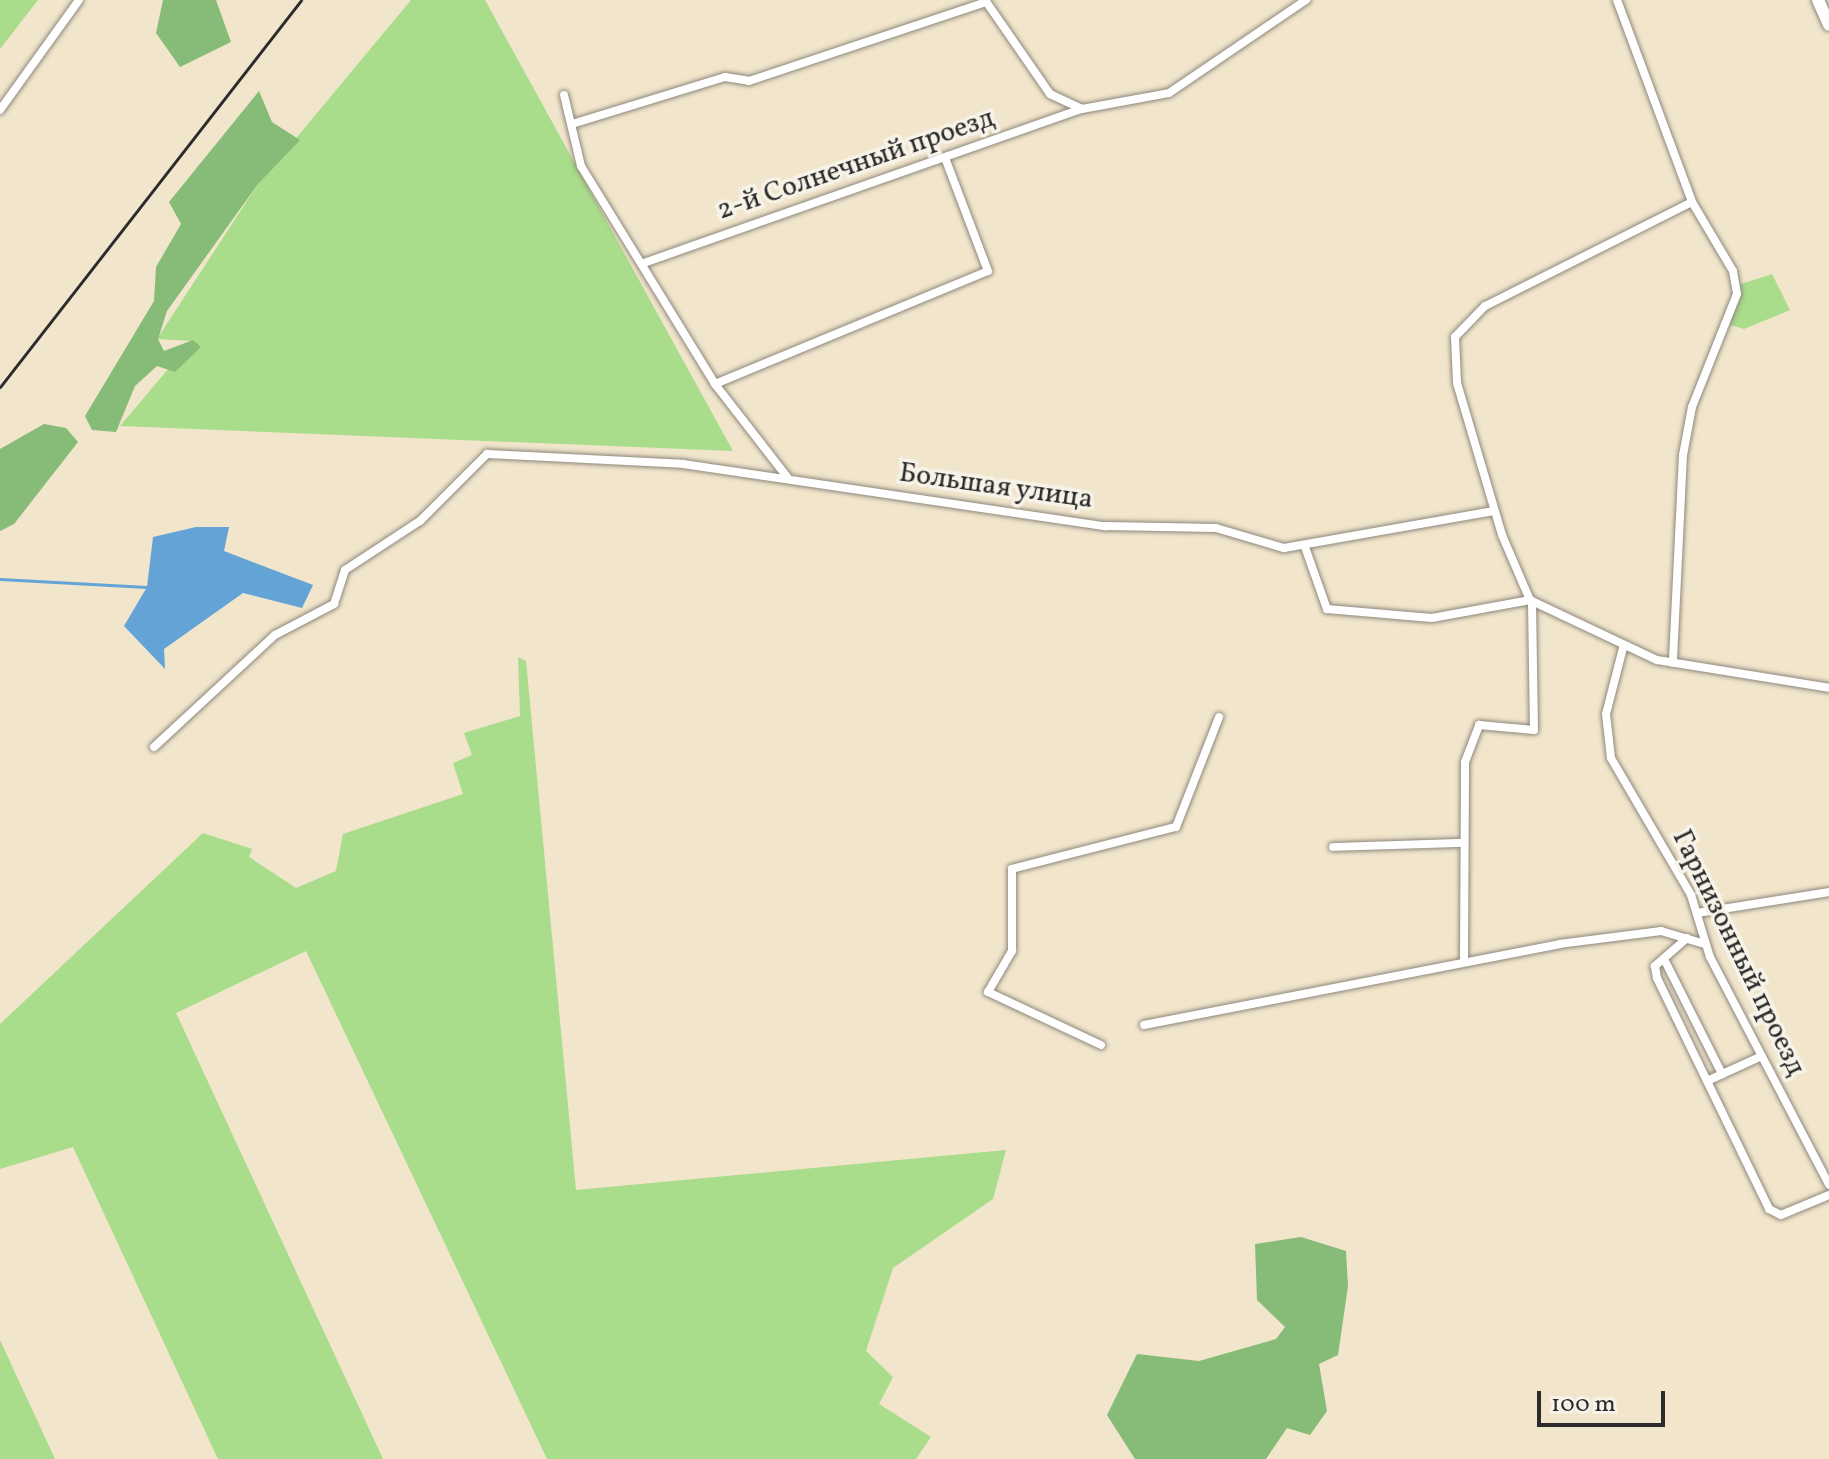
<!DOCTYPE html>
<html>
<head>
<meta charset="utf-8">
<style>
	body { margin:0 }
	#map { position:relative; width:1829px; height:1459px; overflow:hidden; background:#f1e5cc; font-family:Vollkorn,serif }
	div>[style] { position:absolute }
	.green>* { inset:0; background:#a9dc8b }
	.forest>* { inset:0; background:#86bc77 }
	.water>* { inset:0; background:#63a3d6 }
	.stream>* { height:3px; margin:-1.5px; padding:0 1.5px; transform-origin:1.5px; border-radius:1.5px; background:#63a3d6 }
	.roads { filter:drop-shadow(0 0 2px #8e887c) drop-shadow(0 0 2px #8e887c) }
	.street>* { height:8px; margin:-4px; padding:0 4px; transform-origin:4px; border-radius:4px; background:#fff }
	.primary>* { height:12px; margin:-6px; padding:0 6px; transform-origin:6px; border-radius:6px; background:#fff }
	.rail>* { height:3px; margin:-1.5px; padding:0 1.5px; transform-origin:1.5px; border-radius:1.5px; background:#2b2b2b }
	span { translate:-50% -50%; white-space:nowrap; text-align:center; line-height:1.15; -webkit-text-stroke:7px #f7f3e8; paint-order:stroke }
	.street-label { font-size:28px; color:#2b2b2b }
	.scale { position:absolute; left:1537px; top:1391px; width:128px; height:36px; box-sizing:border-box; border:4px solid #2b2b2b; border-top:0; padding-left:10px; font-size:24px; line-height:28px; white-space:nowrap; color:#2b2b2b; -webkit-text-stroke:6px #f7f3e8; paint-order:stroke }
</style>
</head>
<body>
<div id="map">
	<div class="green">
		<div style="clip-path:polygon(0 0,38px 0,0 49px)"></div>
		<div style="clip-path:polygon(411px 0,485px 0,733px 451px,120px 426px,192px 341px,157px 339px,258px 184px)"></div>
		<div style="clip-path:polygon(1772px 274px,1790px 310px,1744px 329px,1730px 325px,1741px 284px)"></div>
		<div style="clip-path:polygon(518px 657px,526px 661px,576px 1190px,1006px 1150px,993px 1199px,893px 1268px,866px 1351px,893px 1377px,879px 1404px,931px 1437px,916px 1459px,547px 1459px,306px 951px,176px 1013px,383px 1459px,218px 1459px,73px 1147px,0 1169px,0 1024px,203px 833px,252px 849px,249px 857px,296px 888px,336px 871px,343px 834px,463px 794px,453px 763px,472px 755px,464px 733px,520px 716px)"></div>
		<div style="clip-path:polygon(0 1340px,55px 1459px,0 1459px)"></div>
	</div>
	<div class="forest">
		<div style="clip-path:polygon(163px 0,216px 0,231px 42px,180px 67px,156px 33px)"></div>
		<div style="clip-path:polygon(259px 91px,272px 122px,300px 140px,258px 184px,167px 311px,158px 339px,164px 351px,193px 340px,201px 347px,175px 372px,157px 366px,135px 386px,116px 432px,92px 430px,85px 416px,154px 301px,156px 267px,181px 224px,169px 202px)"></div>
		<div style="clip-path:polygon(44px 424px,66px 428px,78px 442px,14px 524px,0 531px,0 449px)"></div>
		<div style="clip-path:polygon(1301px 1237px,1346px 1251px,1348px 1286px,1338px 1355px,1319px 1364px,1327px 1411px,1310px 1435px,1287px 1428px,1266px 1459px,1135px 1459px,1107px 1415px,1137px 1354px,1199px 1361px,1276px 1339px,1285px 1327px,1257px 1300px,1255px 1244px)"></div>
	</div>
	<div class="water">
		<div style="clip-path:polygon(196px 527px,229px 527px,224px 551px,313px 585px,302px 608px,243px 593px,164px 649px,165px 669px,124px 626px,147px 587px,153px 537px)"></div>
	</div>
	<div class="stream">
		<div style="left:0;top:579px;width:147px;rotate:3.1deg"></div>
	</div>
	<div class="roads">
		<div class="street">
			<div style="left:985px;top:0;width:114px;rotate:55.3deg"></div>
			<div style="left:1050px;top:94px;width:35px;rotate:25deg"></div>
			<div style="left:1082px;top:109px;width:88px;rotate:-10.4deg"></div>
			<div style="left:1169px;top:93px;width:166px;rotate:-34.2deg"></div>
			<div style="left:1617px;top:0;width:215px;rotate:69.6deg"></div>
			<div style="left:1692px;top:202px;width:80px;rotate:59.3deg"></div>
			<div style="left:1733px;top:271px;width:23px;rotate:80deg"></div>
			<div style="left:1737px;top:294px;width:122px;rotate:111.7deg"></div>
			<div style="left:1692px;top:407px;width:49px;rotate:100.6deg"></div>
			<div style="left:1683px;top:455px;width:208px;rotate:92.8deg"></div>
			<div style="left:564px;top:95px;width:73px;rotate:76.5deg"></div>
			<div style="left:581px;top:166px;width:256px;rotate:58.4deg"></div>
			<div style="left:715px;top:384px;width:119px;rotate:52.2deg"></div>
			<div style="left:0;top:110px;width:135px;rotate:-54.3deg"></div>
			<div style="left:572px;top:124px;width:160px;rotate:-17.1deg"></div>
			<div style="left:725px;top:77px;width:24px;rotate:9deg"></div>
			<div style="left:749px;top:81px;width:250px;rotate:-18.4deg"></div>
			<div style="left:1692px;top:202px;width:232px;rotate:153.3deg"></div>
			<div style="left:1485px;top:306px;width:43px;rotate:134.1deg"></div>
			<div style="left:1455px;top:337px;width:46px;rotate:87.5deg"></div>
			<div style="left:1457px;top:383px;width:159px;rotate:73.5deg"></div>
			<div style="left:1502px;top:535px;width:71px;rotate:66.7deg"></div>
			<div style="left:1530px;top:600px;width:140px;rotate:25.3deg"></div>
			<div style="left:1657px;top:660px;width:174px;rotate:9.2deg"></div>
			<div style="left:644px;top:263px;width:464px;rotate:-19.4deg"></div>
			<div style="left:715px;top:384px;width:295px;rotate:-22.5deg"></div>
			<div style="left:988px;top:271px;width:121px;rotate:-110.8deg"></div>
			<div style="left:1305px;top:547px;width:66px;rotate:70.5deg"></div>
			<div style="left:1327px;top:609px;width:105px;rotate:4.9deg"></div>
			<div style="left:1432px;top:618px;width:100px;rotate:-10.4deg"></div>
			<div style="left:1623px;top:648px;width:68px;rotate:104.4deg"></div>
			<div style="left:1606px;top:714px;width:44px;rotate:83.5deg"></div>
			<div style="left:1611px;top:758px;width:159px;rotate:59.7deg"></div>
			<div style="left:1691px;top:895px;width:65px;rotate:73deg"></div>
			<div style="left:1710px;top:957px;width:257px;rotate:62.4deg"></div>
			<div style="left:154px;top:747px;width:165px;rotate:-42.8deg"></div>
			<div style="left:275px;top:635px;width:67px;rotate:-27.7deg"></div>
			<div style="left:334px;top:604px;width:36px;rotate:-72deg"></div>
			<div style="left:345px;top:570px;width:90px;rotate:-33.2deg"></div>
			<div style="left:420px;top:521px;width:95px;rotate:-45deg"></div>
			<div style="left:487px;top:454px;width:196px;rotate:2.9deg"></div>
			<div style="left:683px;top:464px;width:427px;rotate:8.4deg"></div>
			<div style="left:1105px;top:526px;width:111px;rotate:1deg"></div>
			<div style="left:1216px;top:528px;width:71px;rotate:16.4deg"></div>
			<div style="left:1284px;top:548px;width:213px;rotate:-10deg"></div>
			<div style="left:1333px;top:847px;width:128px;rotate:-1.8deg"></div>
			<div style="left:1697px;top:913px;width:134px;rotate:-9deg"></div>
			<div style="left:1687px;top:938px;width:43px;rotate:138.8deg"></div>
			<div style="left:1655px;top:966px;width:12px;rotate:81deg"></div>
			<div style="left:1657px;top:978px;width:257px;rotate:64.1deg"></div>
			<div style="left:1769px;top:1209px;width:13px;rotate:27deg"></div>
			<div style="left:1781px;top:1215px;width:52px;rotate:-22.6deg"></div>
			<div style="left:1464px;top:960px;width:198px;rotate:-89.7deg"></div>
			<div style="left:1465px;top:762px;width:40px;rotate:-69deg"></div>
			<div style="left:1479px;top:725px;width:55px;rotate:5.2deg"></div>
			<div style="left:1534px;top:730px;width:129px;rotate:-90.9deg"></div>
			<div style="left:1665px;top:961px;width:127px;rotate:63.2deg"></div>
			<div style="left:1144px;top:1025px;width:423px;rotate:-11deg"></div>
			<div style="left:1559px;top:944px;width:103px;rotate:-7.3deg"></div>
			<div style="left:1661px;top:931px;width:46px;rotate:16.5deg"></div>
			<div style="left:1101px;top:1045px;width:125px;rotate:-154.9deg"></div>
			<div style="left:988px;top:992px;width:48px;rotate:-59.7deg"></div>
			<div style="left:1012px;top:951px;width:82px;rotate:-90deg"></div>
			<div style="left:1012px;top:869px;width:169px;rotate:-14.4deg"></div>
			<div style="left:1176px;top:827px;width:118px;rotate:-68.6deg"></div>
			<div style="left:1707px;top:1081px;width:60px;rotate:-24.4deg"></div>
		</div>
		<div class="primary">
			<div style="left:1818px;top:0;width:27px;rotate:66deg"></div>
		</div>
	</div>
	<div class="rail">
		<div style="left:0;top:387px;width:490px;rotate:-52.1deg"></div>
	</div>
	<div class="street-label">
		<span style="left:856px;top:165px;rotate:-19deg">2-й Солнечный проезд</span>
		<span style="left:996px;top:487px;rotate:8deg">Большая улица</span>
		<span style="left:1738px;top:953px;rotate:64deg">Гарнизонный проезд</span>
	</div>
	<div class="scale">100 m</div>
</div>
</body>
</html>
